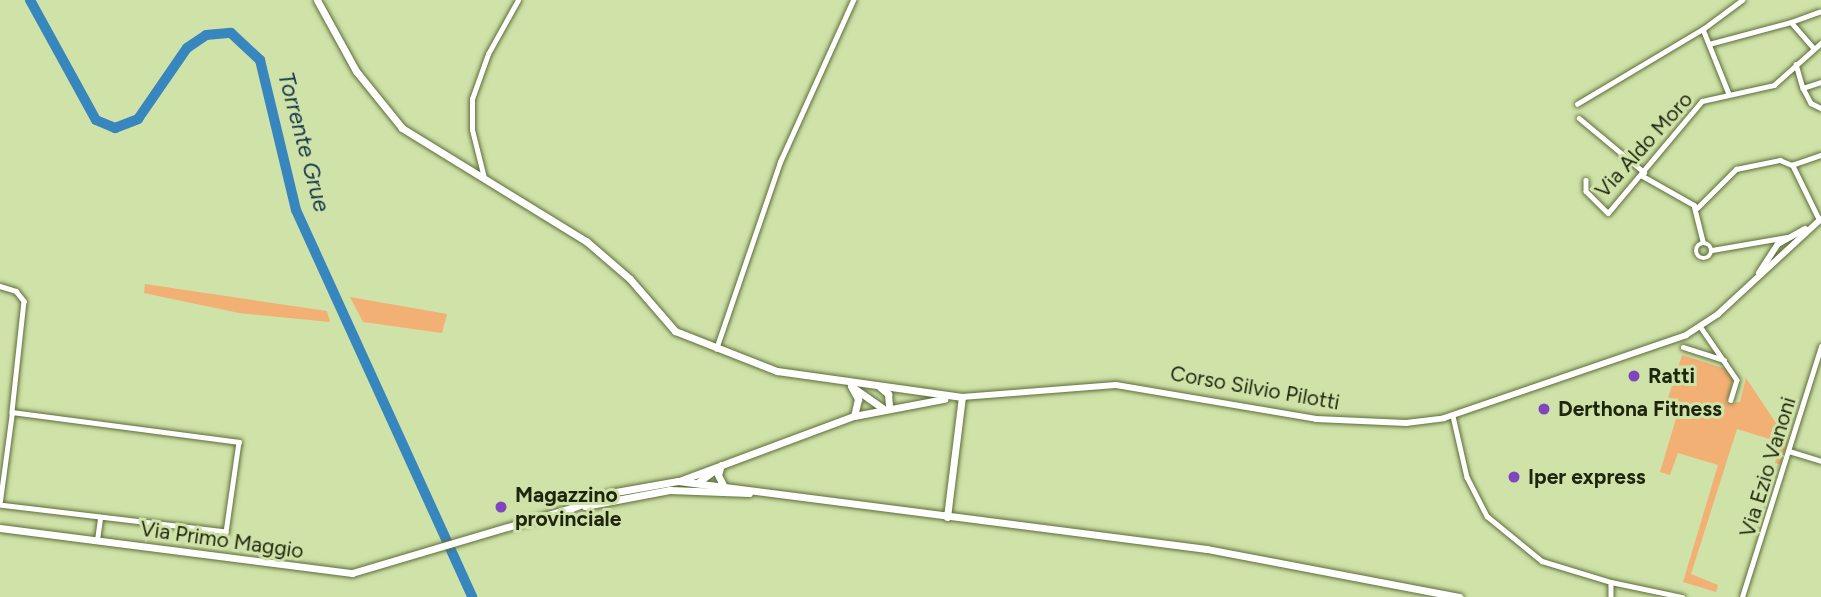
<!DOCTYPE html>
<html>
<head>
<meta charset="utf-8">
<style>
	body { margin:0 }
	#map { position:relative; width:1821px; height:597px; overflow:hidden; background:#cfe2a8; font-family:Figtree,sans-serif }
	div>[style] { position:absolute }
	.green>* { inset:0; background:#f2b074 }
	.river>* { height:10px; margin:-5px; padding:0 5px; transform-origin:5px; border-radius:5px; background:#3786be }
	.roads { filter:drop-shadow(0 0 2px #5d6d38) drop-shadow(0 0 2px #5d6d38) }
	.minor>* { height:4.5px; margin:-2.25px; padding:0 2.25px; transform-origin:2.25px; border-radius:2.25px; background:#fff }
	.minor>.ring { margin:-2.25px; padding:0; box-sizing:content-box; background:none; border:4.5px solid #fff; border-radius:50% }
	.tertiary>* { height:6px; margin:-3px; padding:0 3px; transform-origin:3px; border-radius:3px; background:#fff }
	.secondary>* { height:7px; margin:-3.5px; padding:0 3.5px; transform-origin:3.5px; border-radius:3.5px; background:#fff }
	.dots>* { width:19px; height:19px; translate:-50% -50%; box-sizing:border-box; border:4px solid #cfe2a8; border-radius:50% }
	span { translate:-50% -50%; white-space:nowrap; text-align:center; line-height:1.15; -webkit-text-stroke:6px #cfe2a8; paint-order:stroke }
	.street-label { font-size:21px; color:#1e250f }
	.poi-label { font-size:21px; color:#1e250f; font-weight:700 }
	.left { translate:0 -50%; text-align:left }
	.water-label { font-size:23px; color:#15364e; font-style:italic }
</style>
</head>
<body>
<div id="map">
	<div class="green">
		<div style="clip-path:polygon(145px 284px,327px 311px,330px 322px,239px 313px,144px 293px)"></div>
		<div style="clip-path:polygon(350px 297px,447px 314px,442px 333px,363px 322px)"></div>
		<div style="clip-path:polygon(1682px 355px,1726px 369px,1733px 379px,1727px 403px,1740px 402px,1746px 378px,1788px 441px,1780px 464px,1775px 463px,1779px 448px,1776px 441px,1737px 429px,1691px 574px,1718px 585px,1716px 592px,1683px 582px,1718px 465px,1678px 453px,1670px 475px,1660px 472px,1681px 402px,1668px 398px)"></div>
	</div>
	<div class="river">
		<div style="left:30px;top:0;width:137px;rotate:61.2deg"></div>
		<div style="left:96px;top:120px;width:21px;rotate:23deg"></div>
		<div style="left:115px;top:128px;width:25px;rotate:-21deg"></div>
		<div style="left:138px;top:119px;width:86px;rotate:-55.4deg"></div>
		<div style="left:187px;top:48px;width:23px;rotate:-34deg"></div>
		<div style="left:206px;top:35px;width:25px;rotate:-5deg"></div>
		<div style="left:231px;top:33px;width:40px;rotate:43deg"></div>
		<div style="left:260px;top:60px;width:154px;rotate:76.5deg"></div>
		<div style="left:296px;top:210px;width:425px;rotate:65.5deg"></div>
	</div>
	<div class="roads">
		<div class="minor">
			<div style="left:1791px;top:22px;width:30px;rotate:-20deg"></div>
			<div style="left:1703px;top:29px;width:70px;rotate:68.2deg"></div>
			<div style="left:1709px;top:44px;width:85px;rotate:-15deg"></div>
			<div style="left:1791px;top:22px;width:35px;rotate:49deg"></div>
			<div style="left:1796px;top:64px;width:25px;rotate:74deg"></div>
			<div style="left:1803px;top:88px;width:19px;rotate:-18deg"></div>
			<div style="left:1803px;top:88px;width:17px;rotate:62deg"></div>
			<div style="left:1811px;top:103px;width:11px;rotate:27deg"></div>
			<div style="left:1577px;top:104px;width:147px;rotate:-30.8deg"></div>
			<div style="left:1703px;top:29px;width:49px;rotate:-36.6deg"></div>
			<div style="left:1579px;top:118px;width:85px;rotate:39.7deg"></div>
			<div style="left:1641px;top:175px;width:61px;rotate:29.5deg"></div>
			<div style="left:1694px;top:205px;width:38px;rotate:76deg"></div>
			<div style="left:484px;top:178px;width:49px;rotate:-104deg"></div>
			<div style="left:472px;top:130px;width:31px;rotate:-90deg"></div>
			<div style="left:472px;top:99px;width:48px;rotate:-70.4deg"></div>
			<div style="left:488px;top:54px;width:62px;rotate:-60.9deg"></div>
			<div style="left:1586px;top:180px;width:11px;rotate:90deg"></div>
			<div style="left:1586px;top:191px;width:31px;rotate:45deg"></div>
			<div style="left:1608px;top:213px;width:146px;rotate:-50deg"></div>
			<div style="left:1702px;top:101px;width:74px;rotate:-12.5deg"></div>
			<div style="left:1774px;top:85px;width:63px;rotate:-41.8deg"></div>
			<div style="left:1697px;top:208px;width:55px;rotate:-45deg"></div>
			<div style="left:1736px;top:169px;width:45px;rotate:-11.6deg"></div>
			<div style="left:1780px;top:160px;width:13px;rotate:23deg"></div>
			<div style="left:1819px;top:220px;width:61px;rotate:-116.1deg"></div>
			<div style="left:1792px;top:165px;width:31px;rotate:-19deg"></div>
			<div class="ring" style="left:1696px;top:243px;width:11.5px;height:11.5px"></div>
			<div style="left:1712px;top:250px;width:76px;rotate:-9.8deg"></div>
			<div style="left:0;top:286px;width:17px;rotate:17deg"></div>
			<div style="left:16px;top:291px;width:13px;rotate:51deg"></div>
			<div style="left:24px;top:301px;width:112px;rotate:96.2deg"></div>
			<div style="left:1700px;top:326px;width:65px;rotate:55.6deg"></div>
			<div style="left:1737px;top:380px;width:21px;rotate:107deg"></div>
			<div style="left:1683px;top:347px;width:43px;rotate:17.6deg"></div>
			<div style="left:716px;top:349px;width:198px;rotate:-71.1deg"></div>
			<div style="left:780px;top:162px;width:178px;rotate:-65.7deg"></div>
			<div style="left:1453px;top:416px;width:63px;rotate:77.1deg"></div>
			<div style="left:1467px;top:477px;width:44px;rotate:62.9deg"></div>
			<div style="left:1487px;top:516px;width:71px;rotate:39.3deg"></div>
			<div style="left:1542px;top:561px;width:72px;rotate:16.9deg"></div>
			<div style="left:1611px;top:582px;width:15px;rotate:90deg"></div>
			<div style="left:1789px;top:451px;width:34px;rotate:17deg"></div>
			<div style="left:0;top:501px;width:90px;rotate:-82.3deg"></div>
			<div style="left:12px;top:412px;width:229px;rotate:7.5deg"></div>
			<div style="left:239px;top:442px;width:91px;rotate:98.2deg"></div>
			<div style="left:226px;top:532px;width:228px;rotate:-173.2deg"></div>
			<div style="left:97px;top:540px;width:22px;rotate:-82deg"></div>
			<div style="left:1611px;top:582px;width:73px;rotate:11.9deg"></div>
			<div style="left:1742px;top:597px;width:263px;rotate:-72.5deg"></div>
		</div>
		<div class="tertiary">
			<div style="left:1759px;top:273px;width:35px;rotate:-57deg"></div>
			<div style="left:1778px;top:244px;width:31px;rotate:-29deg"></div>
			<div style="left:962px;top:397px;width:154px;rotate:-4.5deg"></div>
			<div style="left:1116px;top:385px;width:203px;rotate:9.6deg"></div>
			<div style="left:1316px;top:419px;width:90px;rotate:2.5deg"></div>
			<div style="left:1406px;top:423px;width:38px;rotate:-7deg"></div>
			<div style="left:1444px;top:418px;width:256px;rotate:-18.9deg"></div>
			<div style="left:1686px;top:335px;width:38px;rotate:-33deg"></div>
			<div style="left:1718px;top:314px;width:140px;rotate:-42.7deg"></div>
		</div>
		<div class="secondary">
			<div style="left:317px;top:0;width:81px;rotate:61.2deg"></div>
			<div style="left:356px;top:71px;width:73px;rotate:51.1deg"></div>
			<div style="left:402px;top:128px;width:216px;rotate:31.6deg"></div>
			<div style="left:586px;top:241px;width:58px;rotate:40.8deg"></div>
			<div style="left:630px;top:279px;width:69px;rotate:49.1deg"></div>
			<div style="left:675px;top:331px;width:110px;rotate:21.4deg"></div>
			<div style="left:777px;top:371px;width:187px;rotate:8deg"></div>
			<div style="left:851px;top:386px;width:38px;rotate:35deg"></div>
			<div style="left:880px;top:387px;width:11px;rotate:41deg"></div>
			<div style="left:888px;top:394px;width:12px;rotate:85deg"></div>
			<div style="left:852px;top:388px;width:13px;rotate:61deg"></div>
			<div style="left:858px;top:399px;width:17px;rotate:103deg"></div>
			<div style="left:721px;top:465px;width:10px;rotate:107deg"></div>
			<div style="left:718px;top:475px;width:11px;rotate:63deg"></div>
			<div style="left:679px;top:481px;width:187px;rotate:-20.4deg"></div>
			<div style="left:854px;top:416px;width:92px;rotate:-10.7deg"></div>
			<div style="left:697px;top:483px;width:27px;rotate:-36deg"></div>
			<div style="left:585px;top:506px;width:86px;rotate:-10.7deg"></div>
			<div style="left:670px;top:490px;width:79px;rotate:2.2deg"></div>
			<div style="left:947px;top:517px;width:121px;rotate:-82.9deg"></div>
			<div style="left:0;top:528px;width:355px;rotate:7.3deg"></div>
			<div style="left:352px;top:573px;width:229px;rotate:-16.5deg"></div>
			<div style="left:572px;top:508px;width:41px;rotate:-21.5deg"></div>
			<div style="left:610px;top:493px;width:69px;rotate:-10deg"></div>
			<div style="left:678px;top:481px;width:533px;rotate:7.32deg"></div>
			<div style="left:1207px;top:549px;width:257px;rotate:10.8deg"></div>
		</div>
	</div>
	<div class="dots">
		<div style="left:1634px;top:376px;background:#8046bd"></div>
		<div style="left:1544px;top:409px;background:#8046bd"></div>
		<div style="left:1514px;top:477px;background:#8046bd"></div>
		<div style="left:501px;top:507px;background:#8046bd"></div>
	</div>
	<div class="street-label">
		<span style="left:1644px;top:145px;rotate:-48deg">Via Aldo Moro</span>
		<span style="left:1255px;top:388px;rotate:10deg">Corso Silvio Pilotti</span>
		<span style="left:1768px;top:467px;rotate:-73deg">Via Ezio Vanoni</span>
		<span style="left:222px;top:540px;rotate:8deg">Via Primo Maggio</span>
	</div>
	<div class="poi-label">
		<span class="left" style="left:1648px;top:376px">Ratti</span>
		<span class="left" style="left:1558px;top:409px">Derthona Fitness</span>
		<span class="left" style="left:1528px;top:477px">Iper express</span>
		<span class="left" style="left:515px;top:507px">Magazzino<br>provinciale</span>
	</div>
	<div class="water-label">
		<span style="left:304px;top:142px;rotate:75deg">Torrente Grue</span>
	</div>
</div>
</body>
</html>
